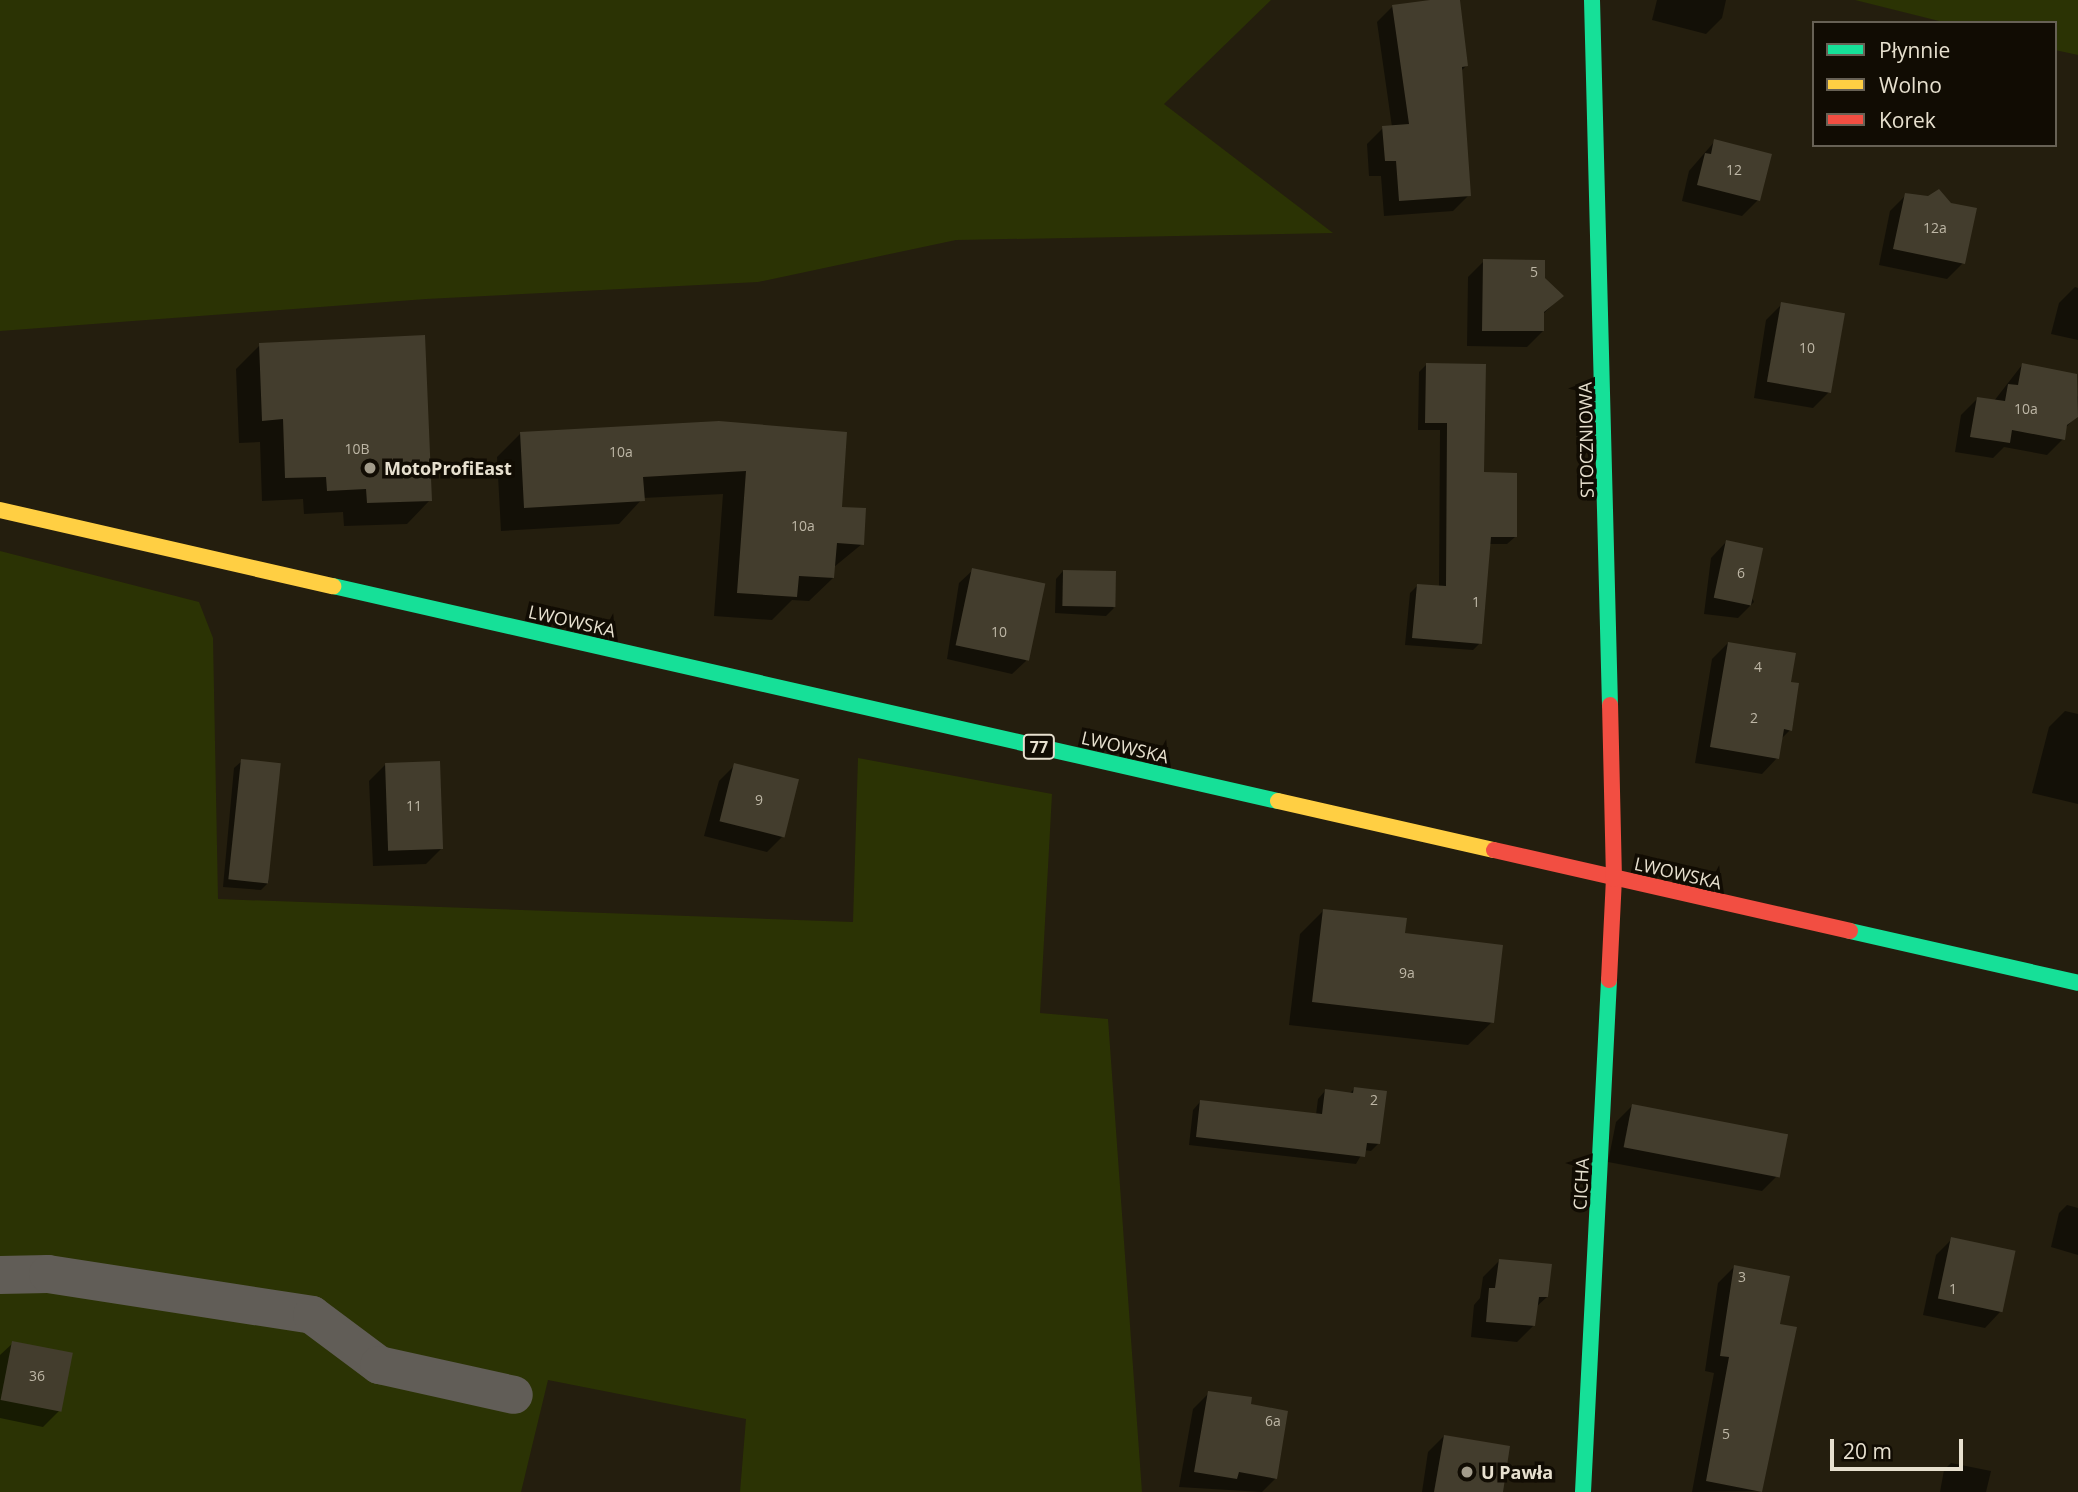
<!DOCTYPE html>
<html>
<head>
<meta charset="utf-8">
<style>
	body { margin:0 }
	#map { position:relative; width:2078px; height:1492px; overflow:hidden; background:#241e0e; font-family:"Open Sans",sans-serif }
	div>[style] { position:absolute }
	.green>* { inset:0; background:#2b3304 }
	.shadow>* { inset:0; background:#0007 }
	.building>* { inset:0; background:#433d2d; transform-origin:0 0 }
	.street>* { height:38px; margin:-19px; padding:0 19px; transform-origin:19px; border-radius:19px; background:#615d57 }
	.fast>* { height:16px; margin:-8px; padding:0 8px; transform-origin:8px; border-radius:8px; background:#16e098 }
	.slow>* { height:16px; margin:-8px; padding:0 8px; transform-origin:8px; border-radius:8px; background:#ffcf43 }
	.jam>* { height:16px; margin:-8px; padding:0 8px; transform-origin:8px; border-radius:8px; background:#f24e42 }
	.dots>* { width:19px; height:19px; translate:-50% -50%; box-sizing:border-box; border:4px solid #110c03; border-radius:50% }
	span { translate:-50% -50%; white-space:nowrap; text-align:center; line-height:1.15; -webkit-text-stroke:7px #110c03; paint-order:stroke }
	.number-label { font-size:14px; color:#beb7a6 }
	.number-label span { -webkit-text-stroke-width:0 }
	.shield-label span { padding:2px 5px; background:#110c03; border:2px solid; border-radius:5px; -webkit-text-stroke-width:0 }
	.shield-label { font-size:16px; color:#e7e0cf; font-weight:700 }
	.street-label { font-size:18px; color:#e7e0cf }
	.poi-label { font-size:18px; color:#e7e0cf; font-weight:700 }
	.left { translate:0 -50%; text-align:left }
	.legend { position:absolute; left:1812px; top:21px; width:245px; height:126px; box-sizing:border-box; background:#110c03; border:2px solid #676155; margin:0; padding:9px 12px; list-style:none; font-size:21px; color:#e7e0cf }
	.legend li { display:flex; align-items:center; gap:14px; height:35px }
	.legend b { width:35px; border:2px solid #676155 }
	.scale { position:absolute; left:1830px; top:1439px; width:133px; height:32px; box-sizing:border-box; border:4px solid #e7e0cf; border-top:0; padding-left:9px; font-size:21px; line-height:24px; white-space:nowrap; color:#e7e0cf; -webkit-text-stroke:5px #110c03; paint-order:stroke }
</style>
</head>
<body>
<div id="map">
	<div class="green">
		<div style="clip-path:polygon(0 0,1271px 0,1164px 104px,1333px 233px,956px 240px,758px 282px,426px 299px,0 331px)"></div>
		<div style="clip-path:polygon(1855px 0,2078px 0,2078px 55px,2055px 50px,2055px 23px,1947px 23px)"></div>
		<div style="clip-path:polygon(0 551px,199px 602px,213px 638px,218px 899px,853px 922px,858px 758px,1052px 794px,1040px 1013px,1108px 1019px,1142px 1492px,740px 1492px,746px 1419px,548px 1380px,521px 1492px,0 1492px)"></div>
	</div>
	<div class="shadow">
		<div style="clip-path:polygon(1458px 0,1466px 66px,1461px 71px,1469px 195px,1453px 211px,1384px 216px,1381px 176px,1369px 176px,1367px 144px,1383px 128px,1392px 127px,1377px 22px,1393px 6px)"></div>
		<div style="clip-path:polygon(1657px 0,1726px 0,1722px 18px,1706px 34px,1652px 20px)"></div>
		<div style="clip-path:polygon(1715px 141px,1758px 200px,1742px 216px,1682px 201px,1689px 171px)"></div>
		<div style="clip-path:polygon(1906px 195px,1963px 263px,1947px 279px,1879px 265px,1890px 211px)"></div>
		<div style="clip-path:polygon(1484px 261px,1543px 279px,1562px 296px,1542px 315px,1543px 331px,1527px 347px,1467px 346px,1468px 277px)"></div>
		<div style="clip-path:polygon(2075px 287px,2078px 288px,2078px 340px,2051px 334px,2059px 303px)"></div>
		<div style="clip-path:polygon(1782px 304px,1829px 392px,1813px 408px,1754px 398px,1766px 320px)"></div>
		<div style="clip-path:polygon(260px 345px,430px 500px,407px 524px,344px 526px,343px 512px,304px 514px,303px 499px,262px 501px,260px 442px,239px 443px,236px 369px)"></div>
		<div style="clip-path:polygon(1427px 364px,1515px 537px,1507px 544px,1488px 544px,1480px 643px,1473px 650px,1405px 645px,1410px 593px,1417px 586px,1439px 588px,1440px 430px,1418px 430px,1419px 372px)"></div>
		<div style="clip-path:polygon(2022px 365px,2072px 389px,2078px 397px,2077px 416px,2065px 428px,2063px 439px,2047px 455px,2004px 447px,1993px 458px,1955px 452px,1961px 415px,1977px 399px,1994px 401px)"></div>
		<div style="clip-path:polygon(719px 422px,840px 508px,862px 544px,834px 567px,833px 578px,809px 601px,792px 600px,772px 620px,714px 616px,723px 494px,643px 498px,619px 524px,501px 531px,497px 457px,521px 433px)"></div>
		<div style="clip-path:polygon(1726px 542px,1754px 602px,1738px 618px,1704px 614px,1711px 558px)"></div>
		<div style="clip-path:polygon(973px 570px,1026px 661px,1012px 674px,947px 659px,959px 583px)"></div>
		<div style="clip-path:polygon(1063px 571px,1114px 608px,1106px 616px,1055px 613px,1056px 579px)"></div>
		<div style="clip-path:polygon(1728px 643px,1789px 684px,1790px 730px,1780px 740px,1777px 758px,1762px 774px,1695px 763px,1712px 659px)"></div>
		<div style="clip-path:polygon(2065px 711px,2078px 714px,2078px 804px,2032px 793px,2049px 727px)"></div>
		<div style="clip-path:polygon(242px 761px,269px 882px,261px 890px,223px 887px,234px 768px)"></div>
		<div style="clip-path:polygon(385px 765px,442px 848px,426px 864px,373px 866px,369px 781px)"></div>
		<div style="clip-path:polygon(735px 765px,783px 836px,767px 852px,704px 836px,719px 781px)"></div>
		<div style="clip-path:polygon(1323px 911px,1403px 935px,1492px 1022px,1468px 1045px,1289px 1025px,1300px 934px)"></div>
		<div style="clip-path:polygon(1354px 1089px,1379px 1143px,1371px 1151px,1364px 1150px,1356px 1164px,1189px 1145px,1193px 1110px,1200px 1102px,1316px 1115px,1318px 1099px,1325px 1091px,1349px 1094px)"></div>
		<div style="clip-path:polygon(1632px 1106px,1778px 1175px,1762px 1191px,1608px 1162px,1616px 1122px)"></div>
		<div style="clip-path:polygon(2067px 1205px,2078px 1208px,2078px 1255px,2051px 1247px,2059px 1213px)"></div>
		<div style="clip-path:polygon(1952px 1239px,2000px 1312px,1985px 1328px,1923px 1315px,1936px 1255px)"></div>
		<div style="clip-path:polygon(1499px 1261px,1547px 1297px,1536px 1307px,1533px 1326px,1517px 1342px,1471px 1337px,1474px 1305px,1480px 1298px,1483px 1277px)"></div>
		<div style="clip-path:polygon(1734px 1267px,1778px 1325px,1761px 1491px,1692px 1492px,1714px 1373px,1705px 1371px,1718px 1283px)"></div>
		<div style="clip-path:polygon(13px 1343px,59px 1411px,43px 1427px,0 1418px,0 1355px)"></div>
		<div style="clip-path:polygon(1209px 1393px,1249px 1405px,1275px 1479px,1262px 1492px,1179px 1487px,1193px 1409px)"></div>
		<div style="clip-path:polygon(1444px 1436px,1468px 1492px,1422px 1492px,1428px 1452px)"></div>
		<div style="clip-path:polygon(1951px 1463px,1991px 1471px,1986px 1492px,1940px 1492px,1944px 1470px)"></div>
	</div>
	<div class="building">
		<div style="clip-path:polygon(1430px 0,1460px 0,1468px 66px,1462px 67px,1471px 196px,1399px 201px,1396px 161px,1385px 161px,1382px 126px,1409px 124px,1392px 5px)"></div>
		<div style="clip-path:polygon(1714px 139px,1772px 154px,1760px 201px,1697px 185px,1705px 153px,1711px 154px)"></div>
		<div style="clip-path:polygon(1939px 189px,1951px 203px,1977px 208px,1965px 264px,1893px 249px,1905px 193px,1928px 196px)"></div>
		<div style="clip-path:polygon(1483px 259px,1545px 260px,1545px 278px,1564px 296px,1544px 312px,1544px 331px,1482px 331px)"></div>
		<div style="left:1781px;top:302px;width:65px;height:81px;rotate:10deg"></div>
		<div style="clip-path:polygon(425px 335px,432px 501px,367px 503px,366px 489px,327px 491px,326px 477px,285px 478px,283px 419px,262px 421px,259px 343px)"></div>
		<div style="clip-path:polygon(1426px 363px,1486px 364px,1484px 472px,1517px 473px,1517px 537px,1491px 537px,1482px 644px,1412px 638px,1417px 584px,1446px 586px,1447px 423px,1425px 423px)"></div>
		<div style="clip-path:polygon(2022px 363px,2077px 374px,2078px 417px,2067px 425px,2065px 440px,2012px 430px,2010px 443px,1970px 437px,1977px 397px,2005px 401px,2008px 384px,2018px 385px)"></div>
		<div style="clip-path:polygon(719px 421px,847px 432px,842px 507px,866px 508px,864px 545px,837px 543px,834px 578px,799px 576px,797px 597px,737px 593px,746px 471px,643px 477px,645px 501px,524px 508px,520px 432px)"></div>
		<div style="left:1726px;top:540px;width:38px;height:59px;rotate:12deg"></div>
		<div style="left:972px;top:568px;width:75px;height:79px;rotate:12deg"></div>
		<div style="left:1063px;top:570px;width:53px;height:36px;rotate:1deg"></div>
		<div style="clip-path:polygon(1728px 642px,1796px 653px,1791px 682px,1799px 683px,1792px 731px,1784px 729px,1779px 759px,1710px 747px)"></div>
		<div style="left:241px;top:759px;width:40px;height:121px;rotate:6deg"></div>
		<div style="left:440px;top:761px;width:88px;height:55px;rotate:88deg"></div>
		<div style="left:734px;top:763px;width:67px;height:60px;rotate:14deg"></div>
		<div style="clip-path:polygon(1323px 909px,1407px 918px,1405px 933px,1503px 945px,1494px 1023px,1312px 1002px)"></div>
		<div style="clip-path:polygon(1354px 1087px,1387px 1091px,1380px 1144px,1367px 1143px,1365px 1157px,1196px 1137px,1200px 1100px,1322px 1114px,1325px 1089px,1353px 1093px)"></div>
		<div style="left:1632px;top:1104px;width:159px;height:44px;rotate:11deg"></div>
		<div style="left:1951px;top:1237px;width:66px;height:63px;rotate:12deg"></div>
		<div style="clip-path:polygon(1499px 1259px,1552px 1264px,1548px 1297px,1539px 1297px,1535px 1326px,1486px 1322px,1489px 1288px,1495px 1288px)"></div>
		<div style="clip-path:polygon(1734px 1265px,1790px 1276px,1780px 1324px,1797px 1327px,1762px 1492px,1706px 1481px,1729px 1357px,1720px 1356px)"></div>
		<div style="left:12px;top:1341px;width:62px;height:60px;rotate:11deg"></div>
		<div style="clip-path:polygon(1208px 1391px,1252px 1397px,1251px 1404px,1288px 1411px,1277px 1479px,1239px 1472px,1237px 1479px,1194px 1472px)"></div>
		<div style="clip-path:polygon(1444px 1435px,1510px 1446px,1503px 1492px,1434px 1492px)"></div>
	</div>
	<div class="street">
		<div style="left:0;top:1275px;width:48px;rotate:-1.2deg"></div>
		<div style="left:48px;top:1274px;width:267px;rotate:8.8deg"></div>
		<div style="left:312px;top:1315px;width:84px;rotate:36.7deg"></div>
		<div style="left:379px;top:1365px;width:138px;rotate:12.5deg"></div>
	</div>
	<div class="fast">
		<div style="left:1592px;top:0;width:705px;rotate:88.54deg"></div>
		<div style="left:333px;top:586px;width:969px;rotate:12.82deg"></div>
		<div style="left:1850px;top:931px;width:234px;rotate:12.8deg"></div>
		<div style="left:1583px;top:1492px;width:513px;rotate:-87.09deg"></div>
	</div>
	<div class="slow">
		<div style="left:0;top:510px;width:342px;rotate:12.9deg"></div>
		<div style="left:1278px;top:801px;width:221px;rotate:12.8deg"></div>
	</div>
	<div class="jam">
		<div style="left:1494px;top:850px;width:365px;rotate:12.8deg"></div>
		<div style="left:1609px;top:980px;width:101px;rotate:-87.2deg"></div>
		<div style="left:1614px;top:879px;width:174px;rotate:-91.3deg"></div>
	</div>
	<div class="dots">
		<div style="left:370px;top:468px;background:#a39c8b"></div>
		<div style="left:1467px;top:1472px;background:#a39c8b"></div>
	</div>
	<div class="number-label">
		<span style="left:1734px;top:170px">12</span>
		<span style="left:1935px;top:228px">12a</span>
		<span style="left:1534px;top:272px">5</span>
		<span style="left:1807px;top:348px">10</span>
		<span style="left:2026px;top:409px">10a</span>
		<span style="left:357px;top:449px">10B</span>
		<span style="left:621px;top:452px">10a</span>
		<span style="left:803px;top:526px">10a</span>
		<span style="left:1741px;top:573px">6</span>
		<span style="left:1476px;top:602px">1</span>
		<span style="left:999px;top:632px">10</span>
		<span style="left:1758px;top:667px">4</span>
		<span style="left:1754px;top:718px">2</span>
		<span style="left:759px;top:800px">9</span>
		<span style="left:414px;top:806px">11</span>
		<span style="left:1407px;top:973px">9a</span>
		<span style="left:1374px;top:1100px">2</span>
		<span style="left:1742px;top:1277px">3</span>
		<span style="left:1953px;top:1289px">1</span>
		<span style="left:37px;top:1376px">36</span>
		<span style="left:1273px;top:1421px">6a</span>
		<span style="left:1726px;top:1434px">5</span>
	</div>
	<div class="shield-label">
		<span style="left:1039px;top:747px">77</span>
	</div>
	<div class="street-label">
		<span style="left:1586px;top:440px;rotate:-91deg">STOCZNIOWA</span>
		<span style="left:572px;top:621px;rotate:13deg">LWOWSKA</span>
		<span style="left:1125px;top:747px;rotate:13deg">LWOWSKA</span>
		<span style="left:1678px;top:873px;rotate:13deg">LWOWSKA</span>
		<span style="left:1581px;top:1184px;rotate:-87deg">CICHA</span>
	</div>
	<div class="poi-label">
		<span class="left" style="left:384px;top:468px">MotoProfiEast</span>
		<span class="left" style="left:1481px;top:1472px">U Pawła</span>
	</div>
	<ul class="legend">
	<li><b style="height:9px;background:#16e098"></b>Płynnie</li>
	<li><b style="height:9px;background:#ffcf43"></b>Wolno</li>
	<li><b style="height:9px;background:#f24e42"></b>Korek</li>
	</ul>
	<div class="scale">20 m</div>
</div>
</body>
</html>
